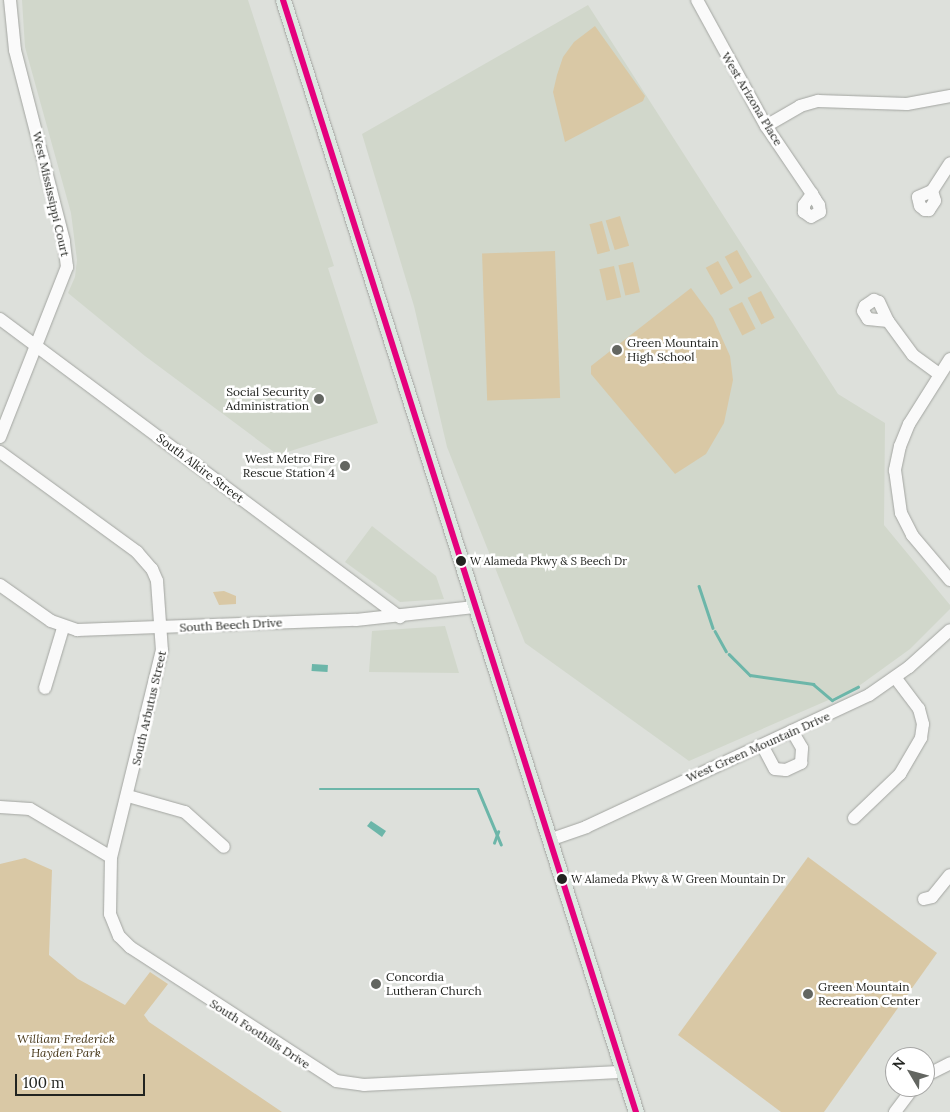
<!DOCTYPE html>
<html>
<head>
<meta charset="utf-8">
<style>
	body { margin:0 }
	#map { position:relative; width:950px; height:1112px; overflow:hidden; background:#dde0db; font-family:Lora,serif }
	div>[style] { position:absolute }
	.built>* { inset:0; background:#d1d7cb }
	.green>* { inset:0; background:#d9c8a5; transform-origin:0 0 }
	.water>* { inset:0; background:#6cb6a9; transform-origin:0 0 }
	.stream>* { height:2.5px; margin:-1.25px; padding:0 1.25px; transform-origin:1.25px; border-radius:1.25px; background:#6cb6a9 }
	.roads { filter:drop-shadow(0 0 1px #a3a5a1) drop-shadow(0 0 1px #a3a5a1) }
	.minor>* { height:12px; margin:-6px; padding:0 6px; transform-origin:6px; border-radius:6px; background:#fafafa }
	.major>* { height:15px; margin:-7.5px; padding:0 7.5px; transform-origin:7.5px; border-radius:7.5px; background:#dde7e1 }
	.bus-1>* { height:6px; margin:-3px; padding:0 3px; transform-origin:3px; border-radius:3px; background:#e5007d }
	.dots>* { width:14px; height:14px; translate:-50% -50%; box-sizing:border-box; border:2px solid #fff; border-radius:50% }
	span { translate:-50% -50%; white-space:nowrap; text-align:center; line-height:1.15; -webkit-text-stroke:5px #fff; paint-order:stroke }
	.bus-label { font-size:11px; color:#222420 }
	.left { translate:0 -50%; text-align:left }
	.street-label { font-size:12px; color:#222420 }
	.poi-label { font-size:12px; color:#222420 }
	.right { translate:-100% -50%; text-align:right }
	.park-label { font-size:12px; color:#453516; font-style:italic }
	.north { position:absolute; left:885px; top:1047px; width:50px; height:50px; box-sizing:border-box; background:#fff; border:1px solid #a7a7a6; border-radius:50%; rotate:307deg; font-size:14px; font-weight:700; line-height:20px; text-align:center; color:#222420 }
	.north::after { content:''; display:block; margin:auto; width:18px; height:22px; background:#636661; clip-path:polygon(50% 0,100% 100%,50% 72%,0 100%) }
	.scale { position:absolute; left:15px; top:1074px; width:130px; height:22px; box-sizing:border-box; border:2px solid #222420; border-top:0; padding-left:6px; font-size:15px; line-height:18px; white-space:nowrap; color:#222420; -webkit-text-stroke:4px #fff; paint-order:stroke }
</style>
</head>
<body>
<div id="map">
	<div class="built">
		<div style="clip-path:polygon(22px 0,248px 0,334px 266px,328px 268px,378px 423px,278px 455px,145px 356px,68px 293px,75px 277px,77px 260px,71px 213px,25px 47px)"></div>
		<div style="clip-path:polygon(588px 5px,838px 394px,885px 423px,884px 525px,950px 605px,950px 609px,910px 649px,856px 688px,689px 761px,525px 643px,447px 447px,414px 306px,362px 134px)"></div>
		<div style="clip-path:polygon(372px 526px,436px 576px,444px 599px,400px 602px,345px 562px)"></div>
		<div style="clip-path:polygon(445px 626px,459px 673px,369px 672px,372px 631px)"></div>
	</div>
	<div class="green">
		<div style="clip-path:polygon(595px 26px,645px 96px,643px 101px,565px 142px,553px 92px,557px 75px,563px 57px,574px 42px)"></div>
		<div style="left:620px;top:216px;width:31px;height:15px;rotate:73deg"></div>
		<div style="left:602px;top:221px;width:31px;height:13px;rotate:75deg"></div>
		<div style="left:737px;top:250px;width:31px;height:14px;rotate:61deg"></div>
		<div style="left:555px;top:251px;width:147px;height:73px;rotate:88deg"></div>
		<div style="left:718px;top:261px;width:31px;height:14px;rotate:61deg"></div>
		<div style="left:633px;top:262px;width:31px;height:15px;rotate:77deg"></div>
		<div style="left:614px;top:266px;width:32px;height:15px;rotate:77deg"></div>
		<div style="clip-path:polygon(691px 288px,713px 318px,730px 356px,733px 380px,724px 423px,706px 454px,675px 474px,591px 374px,591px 366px)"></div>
		<div style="left:761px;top:291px;width:30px;height:15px;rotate:63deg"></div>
		<div style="left:742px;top:302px;width:30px;height:15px;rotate:63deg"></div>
		<div style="clip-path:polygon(224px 591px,236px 596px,236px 604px,219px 605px,213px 592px)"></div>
		<div style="clip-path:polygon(808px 857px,937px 953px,824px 1112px,781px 1112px,678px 1035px)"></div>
		<div style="clip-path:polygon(25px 858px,52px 870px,49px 955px,78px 979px,125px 1005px,150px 972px,168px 984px,144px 1015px,149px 1022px,282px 1112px,0 1112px,0 864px)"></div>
	</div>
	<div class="water">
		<div style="left:312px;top:664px;width:16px;height:7px;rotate:4deg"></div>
		<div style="clip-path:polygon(371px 821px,386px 831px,382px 837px,367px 826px)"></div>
	</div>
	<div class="stream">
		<div style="left:699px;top:586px;width:44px;rotate:71.6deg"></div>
		<div style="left:715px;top:631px;width:23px;rotate:61deg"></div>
		<div style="left:729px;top:654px;width:30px;rotate:45deg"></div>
		<div style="left:750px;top:675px;width:64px;rotate:8.1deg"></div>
		<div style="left:813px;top:684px;width:25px;rotate:40deg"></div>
		<div style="left:832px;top:700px;width:29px;rotate:-27deg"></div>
		<div style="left:320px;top:789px;width:158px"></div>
		<div style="left:478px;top:789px;width:60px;rotate:67.3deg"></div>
		<div style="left:494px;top:843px;width:12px;rotate:-70deg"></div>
	</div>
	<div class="roads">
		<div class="minor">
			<div style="left:697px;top:0;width:144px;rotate:61.3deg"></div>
			<div style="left:766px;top:126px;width:82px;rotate:55.9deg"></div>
			<div style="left:812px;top:194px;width:6px;rotate:59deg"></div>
			<div style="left:815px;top:199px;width:7px;rotate:56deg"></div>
			<div style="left:819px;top:205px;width:7px;rotate:82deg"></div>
			<div style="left:820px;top:212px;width:10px;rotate:151deg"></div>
			<div style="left:811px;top:217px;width:9px;rotate:-144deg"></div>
			<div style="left:804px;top:212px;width:7px;rotate:-90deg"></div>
			<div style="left:804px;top:205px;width:14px;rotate:-54deg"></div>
			<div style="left:766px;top:126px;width:39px;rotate:-30deg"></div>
			<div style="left:800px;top:106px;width:19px;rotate:-16deg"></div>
			<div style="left:818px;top:101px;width:89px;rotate:1.9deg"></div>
			<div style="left:907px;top:104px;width:44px;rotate:-10.5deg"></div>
			<div style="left:932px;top:191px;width:10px;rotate:73deg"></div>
			<div style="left:935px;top:201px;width:11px;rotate:124deg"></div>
			<div style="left:929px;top:210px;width:4px;rotate:180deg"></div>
			<div style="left:925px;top:210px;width:6px;rotate:-141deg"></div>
			<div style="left:920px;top:206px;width:9px;rotate:-103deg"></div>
			<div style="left:918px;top:197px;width:15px;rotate:-23deg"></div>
			<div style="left:932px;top:191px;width:33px;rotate:-57deg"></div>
			<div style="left:0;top:319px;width:499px;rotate:36.7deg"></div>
			<div style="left:888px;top:321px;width:20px;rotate:-174deg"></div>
			<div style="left:868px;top:319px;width:9px;rotate:-122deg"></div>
			<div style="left:863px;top:311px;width:5px;rotate:-68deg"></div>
			<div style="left:865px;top:306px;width:11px;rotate:-34deg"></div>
			<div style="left:874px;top:300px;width:5px;rotate:22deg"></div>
			<div style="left:879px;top:302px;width:21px;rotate:65deg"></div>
			<div style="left:888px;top:321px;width:42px;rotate:53.7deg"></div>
			<div style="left:913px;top:355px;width:32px;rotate:36deg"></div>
			<div style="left:950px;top:359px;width:77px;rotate:122.2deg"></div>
			<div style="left:909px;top:424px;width:24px;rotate:112deg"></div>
			<div style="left:900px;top:446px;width:25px;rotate:102deg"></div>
			<div style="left:895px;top:470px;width:43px;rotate:82.1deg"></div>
			<div style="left:901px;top:513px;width:25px;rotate:63deg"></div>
			<div style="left:912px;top:535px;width:59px;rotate:49.8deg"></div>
			<div style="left:0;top:437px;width:183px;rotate:-68.5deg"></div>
			<div style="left:67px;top:267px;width:26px;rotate:-97deg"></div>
			<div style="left:64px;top:241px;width:197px;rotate:-104.4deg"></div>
			<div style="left:15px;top:50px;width:50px;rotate:-95.7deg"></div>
			<div style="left:0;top:452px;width:170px;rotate:36.1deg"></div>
			<div style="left:137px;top:552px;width:23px;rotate:49deg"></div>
			<div style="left:152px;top:569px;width:13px;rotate:67deg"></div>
			<div style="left:157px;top:581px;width:69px;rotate:85.9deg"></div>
			<div style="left:162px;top:650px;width:213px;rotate:103.8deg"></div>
			<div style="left:0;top:585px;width:62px;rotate:35.2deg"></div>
			<div style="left:51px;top:621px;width:28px;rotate:19deg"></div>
			<div style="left:77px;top:630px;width:279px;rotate:-2.1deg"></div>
			<div style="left:356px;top:620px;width:119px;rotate:-6.3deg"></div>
			<div style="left:45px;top:688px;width:63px;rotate:-73.3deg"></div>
			<div style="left:762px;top:745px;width:27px;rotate:62deg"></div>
			<div style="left:775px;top:769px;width:11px;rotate:5deg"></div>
			<div style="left:786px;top:770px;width:17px;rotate:-25deg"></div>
			<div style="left:801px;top:763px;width:15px;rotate:-86deg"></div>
			<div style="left:802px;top:748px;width:20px;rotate:-120deg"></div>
			<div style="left:128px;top:796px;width:59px;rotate:15.7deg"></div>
			<div style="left:185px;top:812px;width:52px;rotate:41.9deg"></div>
			<div style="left:0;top:807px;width:30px;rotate:4deg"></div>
			<div style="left:30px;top:809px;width:94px;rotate:30.7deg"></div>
			<div style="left:111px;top:857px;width:57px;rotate:91deg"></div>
			<div style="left:110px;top:914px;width:24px;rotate:68deg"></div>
			<div style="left:119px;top:936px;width:16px;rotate:45deg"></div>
			<div style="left:130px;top:947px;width:246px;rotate:33deg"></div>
			<div style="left:336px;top:1081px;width:28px;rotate:8deg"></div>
			<div style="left:364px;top:1085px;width:259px;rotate:-2.9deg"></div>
			<div style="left:854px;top:818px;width:64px;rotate:-43.7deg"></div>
			<div style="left:900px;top:774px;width:42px;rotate:-59.7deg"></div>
			<div style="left:921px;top:738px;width:14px;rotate:-82deg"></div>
			<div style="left:923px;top:724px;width:16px;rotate:-105deg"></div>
			<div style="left:919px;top:709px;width:39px;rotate:-127deg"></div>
			<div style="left:552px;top:839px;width:36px;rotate:-19deg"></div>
			<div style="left:586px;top:827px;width:312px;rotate:-25deg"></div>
			<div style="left:869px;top:695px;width:49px;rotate:-35deg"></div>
			<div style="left:909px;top:667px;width:55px;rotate:-42.1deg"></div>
			<div style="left:924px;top:899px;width:8px;rotate:-14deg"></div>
			<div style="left:932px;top:897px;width:28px;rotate:-51deg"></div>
			<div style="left:925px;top:1076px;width:28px;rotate:-27deg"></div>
			<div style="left:895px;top:1112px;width:31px;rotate:-53deg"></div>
		</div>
		<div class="major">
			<div style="left:283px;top:0;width:1167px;rotate:72.39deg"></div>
		</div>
	</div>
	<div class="bus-1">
		<div style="left:283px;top:0;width:1167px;rotate:72.39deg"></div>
	</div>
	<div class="dots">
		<div style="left:617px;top:350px;background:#636661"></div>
		<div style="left:319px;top:399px;background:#636661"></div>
		<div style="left:345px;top:466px;background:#636661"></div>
		<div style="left:461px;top:561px;background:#222420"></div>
		<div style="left:562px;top:879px;background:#222420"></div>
		<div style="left:376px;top:984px;background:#636661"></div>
		<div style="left:808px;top:994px;background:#636661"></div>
	</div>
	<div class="bus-label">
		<span class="left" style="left:470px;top:561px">W Alameda Pkwy &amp; S Beech Dr</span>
		<span class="left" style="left:571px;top:879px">W Alameda Pkwy &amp; W Green Mountain Dr</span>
	</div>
	<div class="street-label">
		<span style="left:752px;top:99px;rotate:59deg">West Arizona Place</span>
		<span style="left:51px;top:194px;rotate:77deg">West Mississippi Court</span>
		<span style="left:200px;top:468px;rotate:37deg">South Alkire Street</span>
		<span style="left:231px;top:625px;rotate:-3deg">South Beech Drive</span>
		<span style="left:149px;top:708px;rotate:-77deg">South Arbutus Street</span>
		<span style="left:758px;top:747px;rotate:-24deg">West Green Mountain Drive</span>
		<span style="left:260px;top:1034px;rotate:33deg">South Foothills Drive</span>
	</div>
	<div class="poi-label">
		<span class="left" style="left:627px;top:350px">Green Mountain<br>High School</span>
		<span class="right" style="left:309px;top:399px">Social Security<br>Administration</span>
		<span class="right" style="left:335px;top:466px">West Metro Fire<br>Rescue Station 4</span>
		<span class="left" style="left:386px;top:984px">Concordia<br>Lutheran Church</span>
		<span class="left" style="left:818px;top:994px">Green Mountain<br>Recreation Center</span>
	</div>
	<div class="park-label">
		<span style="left:66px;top:1046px">William Frederick<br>Hayden Park</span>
	</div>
	<div class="north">N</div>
	<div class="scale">100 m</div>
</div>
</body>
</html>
